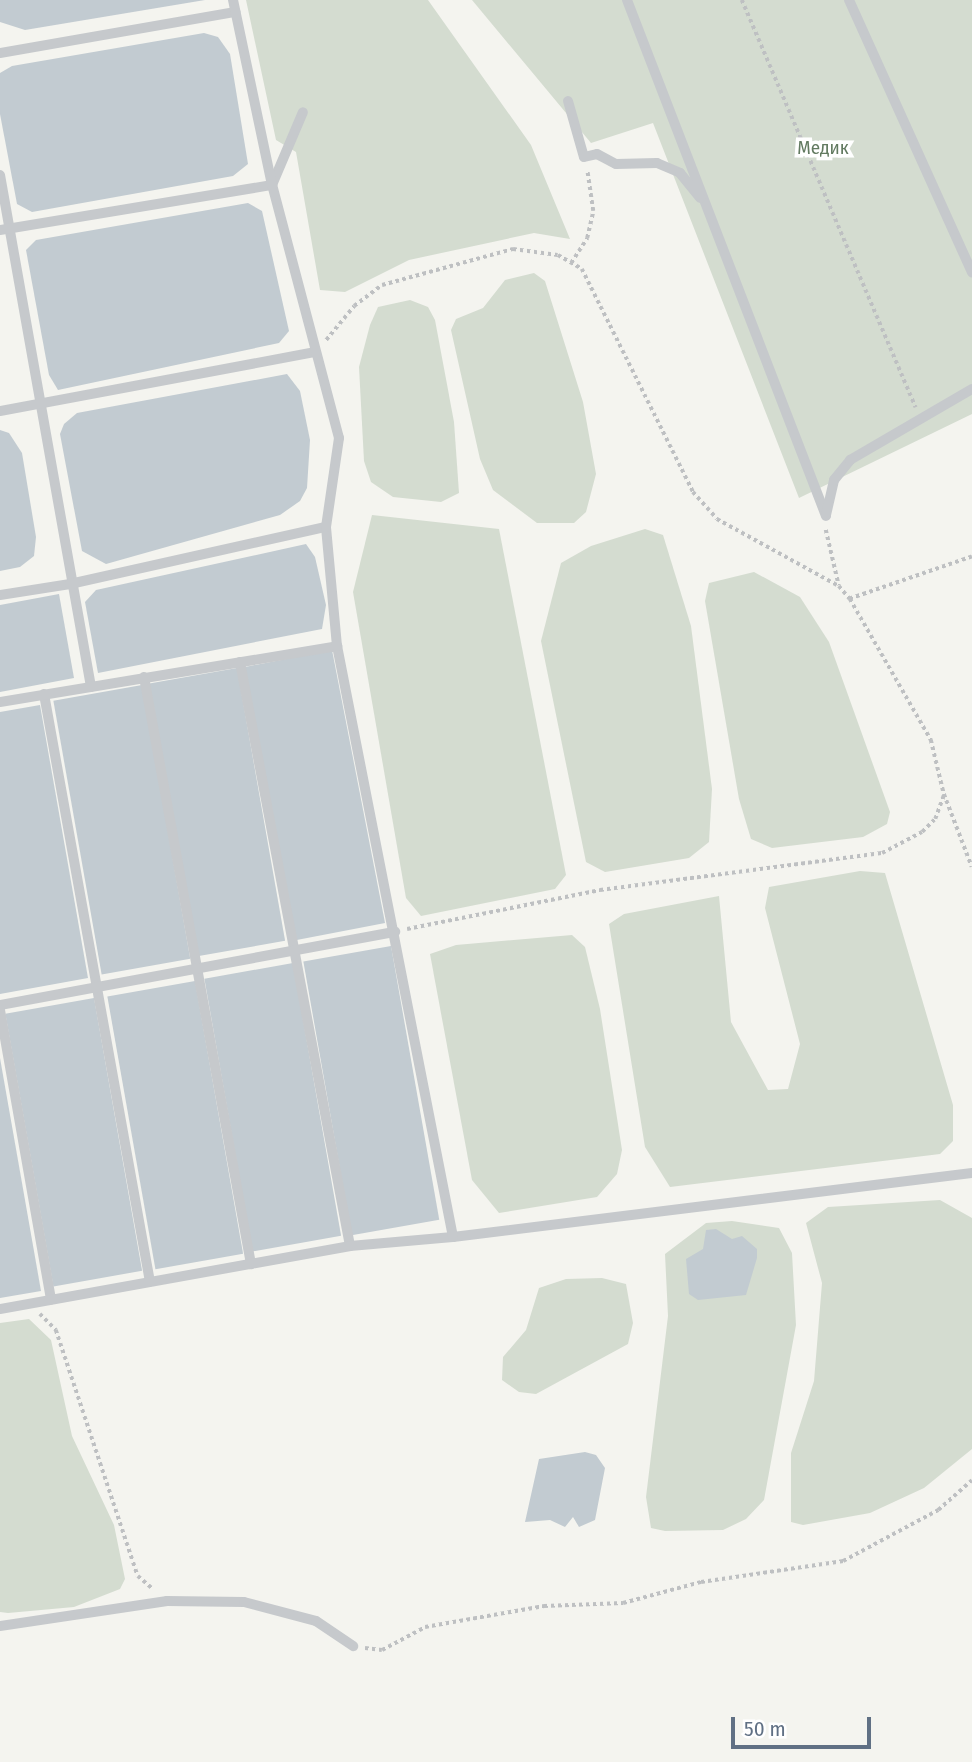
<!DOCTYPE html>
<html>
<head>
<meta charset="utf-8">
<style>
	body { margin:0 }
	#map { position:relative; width:972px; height:1762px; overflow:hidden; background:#f4f4ef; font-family:"Fira Sans Condensed",sans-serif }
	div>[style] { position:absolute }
	.green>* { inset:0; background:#d4dcd0 }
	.water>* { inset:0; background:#c2cbd1; transform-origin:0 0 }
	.path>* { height:3.5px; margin-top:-1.75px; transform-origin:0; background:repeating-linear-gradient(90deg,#bec0c2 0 3.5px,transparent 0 7px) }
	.service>* { height:10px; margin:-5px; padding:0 5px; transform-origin:5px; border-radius:5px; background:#c6c9cc }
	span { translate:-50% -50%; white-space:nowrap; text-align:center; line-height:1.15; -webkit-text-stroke:7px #fff; paint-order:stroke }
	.park-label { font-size:19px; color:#627a60 }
	.scale { position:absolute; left:731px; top:1717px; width:140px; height:32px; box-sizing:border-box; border:4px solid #607084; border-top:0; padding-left:9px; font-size:21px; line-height:24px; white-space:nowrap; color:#607084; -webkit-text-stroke:5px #fff; paint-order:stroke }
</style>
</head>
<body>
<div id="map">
	<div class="green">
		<div style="clip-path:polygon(246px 0,428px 0,531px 145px,570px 239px,534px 233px,409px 260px,345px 292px,320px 290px,296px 152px,276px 140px)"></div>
		<div style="clip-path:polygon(472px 0,972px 0,972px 414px,799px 498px,653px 123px,591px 143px)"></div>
		<div style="clip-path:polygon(534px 273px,545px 281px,583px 402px,596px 474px,586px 512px,574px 523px,537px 523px,493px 490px,480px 459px,451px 330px,456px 319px,483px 308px,505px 280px)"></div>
		<div style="clip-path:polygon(410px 300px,428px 307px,435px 320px,454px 422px,459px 493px,441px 502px,393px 497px,371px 482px,364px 461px,359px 367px,370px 325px,378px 307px)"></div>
		<div style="clip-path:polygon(372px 515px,499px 529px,566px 875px,555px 889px,421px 916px,406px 898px,353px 592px)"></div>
		<div style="clip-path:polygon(645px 529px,663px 535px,691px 626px,712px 789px,709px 842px,689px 858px,605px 872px,586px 862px,541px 641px,561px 563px,591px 546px)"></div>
		<div style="clip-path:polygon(754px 572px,800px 597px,829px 642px,890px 812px,887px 824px,863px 837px,772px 848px,751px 839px,739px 799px,705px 601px,709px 583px)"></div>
		<div style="clip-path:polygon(860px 871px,885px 873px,953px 1105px,953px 1141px,940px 1154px,670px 1187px,645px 1147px,609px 924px,624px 914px,719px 896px,731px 1022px,768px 1090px,788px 1089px,800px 1044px,765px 908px,769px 887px)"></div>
		<div style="clip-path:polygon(572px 935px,585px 947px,600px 1009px,622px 1150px,617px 1174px,597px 1197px,499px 1213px,472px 1180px,430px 954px,456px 945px)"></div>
		<div style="clip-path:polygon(940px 1200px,972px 1218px,972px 1449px,924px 1488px,870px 1513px,803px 1525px,791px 1522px,791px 1453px,814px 1381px,822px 1283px,806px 1223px,828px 1207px)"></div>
		<div style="clip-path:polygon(732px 1221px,779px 1228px,792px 1253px,796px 1325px,764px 1500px,746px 1519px,723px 1530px,665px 1531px,651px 1528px,646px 1497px,668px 1316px,665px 1254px,706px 1223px)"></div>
		<div style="clip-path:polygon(602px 1278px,626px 1284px,633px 1323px,628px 1344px,536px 1394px,519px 1392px,502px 1380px,503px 1357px,526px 1330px,539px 1288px,566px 1279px)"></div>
		<div style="clip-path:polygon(29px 1319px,51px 1340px,72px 1436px,114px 1525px,125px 1579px,120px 1589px,74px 1607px,8px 1613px,0 1612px,0 1323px)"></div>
	</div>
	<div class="water">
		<div style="clip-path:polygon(0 0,205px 0,25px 30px,0 22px)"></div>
		<div style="clip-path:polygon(204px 33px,218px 37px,230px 54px,248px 164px,233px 176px,32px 212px,17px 204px,0 114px,0 73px,12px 66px)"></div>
		<div style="clip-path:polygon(248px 203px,262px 211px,289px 331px,279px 343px,58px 390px,49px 375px,26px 250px,36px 240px)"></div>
		<div style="clip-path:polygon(287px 374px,300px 391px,310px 440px,307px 488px,300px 501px,280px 515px,106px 564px,82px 551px,60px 434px,64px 424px,77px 413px)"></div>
		<div style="clip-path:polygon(0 430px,9px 433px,22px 453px,36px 537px,34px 556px,20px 567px,0 571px)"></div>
		<div style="clip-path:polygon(306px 544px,315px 557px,326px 605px,322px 629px,98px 673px,85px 602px,96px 590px)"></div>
		<div style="clip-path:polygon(59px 594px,74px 678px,0 692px,0 605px)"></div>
		<div style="left:332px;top:650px;width:278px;height:90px;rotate:79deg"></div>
		<div style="left:237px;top:668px;width:277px;height:89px;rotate:80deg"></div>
		<div style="left:142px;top:685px;width:278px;height:90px;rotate:80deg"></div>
		<div style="clip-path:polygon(40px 705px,88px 978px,0 994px,0 712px)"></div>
		<div style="left:391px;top:946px;width:278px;height:89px;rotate:80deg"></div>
		<div style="left:293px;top:963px;width:277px;height:90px;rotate:80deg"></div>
		<div style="left:195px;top:981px;width:277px;height:89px;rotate:80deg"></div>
		<div style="left:94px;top:998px;width:277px;height:90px;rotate:80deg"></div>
		<div style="clip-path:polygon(0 1058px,41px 1291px,0 1298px)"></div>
		<div style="clip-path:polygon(716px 1229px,732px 1239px,742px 1236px,757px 1249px,757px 1258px,746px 1295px,698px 1300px,689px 1294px,686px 1259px,703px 1249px,706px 1230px)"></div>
		<div style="clip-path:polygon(585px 1452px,596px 1455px,605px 1468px,595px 1520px,579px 1527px,573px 1517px,565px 1527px,550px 1520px,525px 1522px,539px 1459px)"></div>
	</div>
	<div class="path">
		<div style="left:742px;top:0;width:443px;rotate:66.9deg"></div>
		<div style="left:571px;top:263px;width:30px;rotate:-57deg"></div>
		<div style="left:587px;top:238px;width:28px;rotate:-77deg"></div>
		<div style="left:593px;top:211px;width:41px;rotate:-98.3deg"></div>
		<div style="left:326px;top:340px;width:44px;rotate:-50.5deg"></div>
		<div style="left:354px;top:306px;width:35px;rotate:-37deg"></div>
		<div style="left:382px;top:285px;width:136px;rotate:-15.4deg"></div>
		<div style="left:513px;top:249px;width:45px;rotate:7.6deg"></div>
		<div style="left:558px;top:255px;width:28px;rotate:30deg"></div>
		<div style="left:582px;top:269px;width:249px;rotate:63.5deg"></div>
		<div style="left:693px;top:492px;width:36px;rotate:48deg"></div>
		<div style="left:717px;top:519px;width:139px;rotate:28.8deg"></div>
		<div style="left:826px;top:530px;width:57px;rotate:76.9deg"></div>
		<div style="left:839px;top:586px;width:17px;rotate:50deg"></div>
		<div style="left:972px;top:557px;width:129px;rotate:161deg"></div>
		<div style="left:850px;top:599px;width:163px;rotate:60.1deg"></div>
		<div style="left:931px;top:740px;width:56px;rotate:76.5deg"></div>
		<div style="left:944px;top:794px;width:78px;rotate:69deg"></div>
		<div style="left:407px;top:929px;width:197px;rotate:-11.4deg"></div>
		<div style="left:600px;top:890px;width:284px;rotate:-7.5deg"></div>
		<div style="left:882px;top:853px;width:45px;rotate:-27.7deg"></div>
		<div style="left:922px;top:832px;width:18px;rotate:-45deg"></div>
		<div style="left:935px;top:819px;width:27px;rotate:-70deg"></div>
		<div style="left:40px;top:1314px;width:23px;rotate:45deg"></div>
		<div style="left:56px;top:1330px;width:259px;rotate:71.6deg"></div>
		<div style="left:138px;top:1576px;width:18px;rotate:41deg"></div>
		<div style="left:365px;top:1648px;width:17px;rotate:7deg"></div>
		<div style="left:382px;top:1650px;width:49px;rotate:-28.1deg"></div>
		<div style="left:425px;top:1627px;width:121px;rotate:-10deg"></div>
		<div style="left:544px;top:1606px;width:79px;rotate:-2.2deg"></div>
		<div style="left:623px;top:1603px;width:81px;rotate:-15.1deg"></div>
		<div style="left:701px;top:1582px;width:144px;rotate:-8.4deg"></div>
		<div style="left:843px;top:1561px;width:108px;rotate:-28.2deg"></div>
		<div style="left:938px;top:1510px;width:45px;rotate:-41.4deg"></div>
	</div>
	<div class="service">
		<div style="left:627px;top:0;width:553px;rotate:68.91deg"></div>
		<div style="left:849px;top:0;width:299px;rotate:65.7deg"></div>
		<div style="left:0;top:53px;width:239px;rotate:-9.9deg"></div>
		<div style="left:568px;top:101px;width:58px;rotate:74.1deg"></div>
		<div style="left:584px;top:157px;width:13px;rotate:-13deg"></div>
		<div style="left:597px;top:154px;width:21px;rotate:28deg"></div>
		<div style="left:616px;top:164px;width:41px;rotate:-1.4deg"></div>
		<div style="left:657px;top:163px;width:25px;rotate:23deg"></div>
		<div style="left:680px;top:173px;width:32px;rotate:51deg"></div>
		<div style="left:0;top:175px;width:520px;rotate:79.92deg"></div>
		<div style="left:0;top:230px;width:276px;rotate:-9.4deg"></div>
		<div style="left:272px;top:185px;width:79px;rotate:-67deg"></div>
		<div style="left:0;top:411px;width:321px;rotate:-10.6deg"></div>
		<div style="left:826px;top:515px;width:36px;rotate:-77deg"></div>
		<div style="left:834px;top:480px;width:26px;rotate:-51deg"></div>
		<div style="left:850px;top:460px;width:141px;rotate:-30.2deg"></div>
		<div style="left:0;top:595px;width:71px;rotate:-8.9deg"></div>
		<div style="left:70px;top:584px;width:262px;rotate:-12.6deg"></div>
		<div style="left:240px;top:662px;width:594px;rotate:79.33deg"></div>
		<div style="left:144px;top:677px;width:597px;rotate:79.67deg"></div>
		<div style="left:44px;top:694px;width:597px;rotate:79.78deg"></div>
		<div style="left:0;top:702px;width:342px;rotate:-9.4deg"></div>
		<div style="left:0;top:1005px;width:402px;rotate:-10.5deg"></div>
		<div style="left:0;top:1010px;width:294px;rotate:80deg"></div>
		<div style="left:453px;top:1237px;width:523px;rotate:-7.03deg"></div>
		<div style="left:0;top:1309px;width:356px;rotate:-10.2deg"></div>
		<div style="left:350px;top:1246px;width:103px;rotate:-5deg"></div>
		<div style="left:453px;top:1237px;width:602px;rotate:-101.1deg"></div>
		<div style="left:337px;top:646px;width:120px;rotate:-95.3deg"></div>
		<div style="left:326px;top:527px;width:90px;rotate:-81.7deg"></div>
		<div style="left:339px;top:438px;width:262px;rotate:-104.8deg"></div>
		<div style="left:272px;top:185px;width:189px;rotate:-101.9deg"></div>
		<div style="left:0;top:1626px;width:169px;rotate:-8.5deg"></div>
		<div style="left:167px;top:1601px;width:77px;rotate:0.7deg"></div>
		<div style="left:244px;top:1602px;width:74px;rotate:14.8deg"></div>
		<div style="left:316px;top:1621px;width:45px;rotate:34deg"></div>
	</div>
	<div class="park-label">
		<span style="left:823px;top:148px">Медик</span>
	</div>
	<div class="scale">50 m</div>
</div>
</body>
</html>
